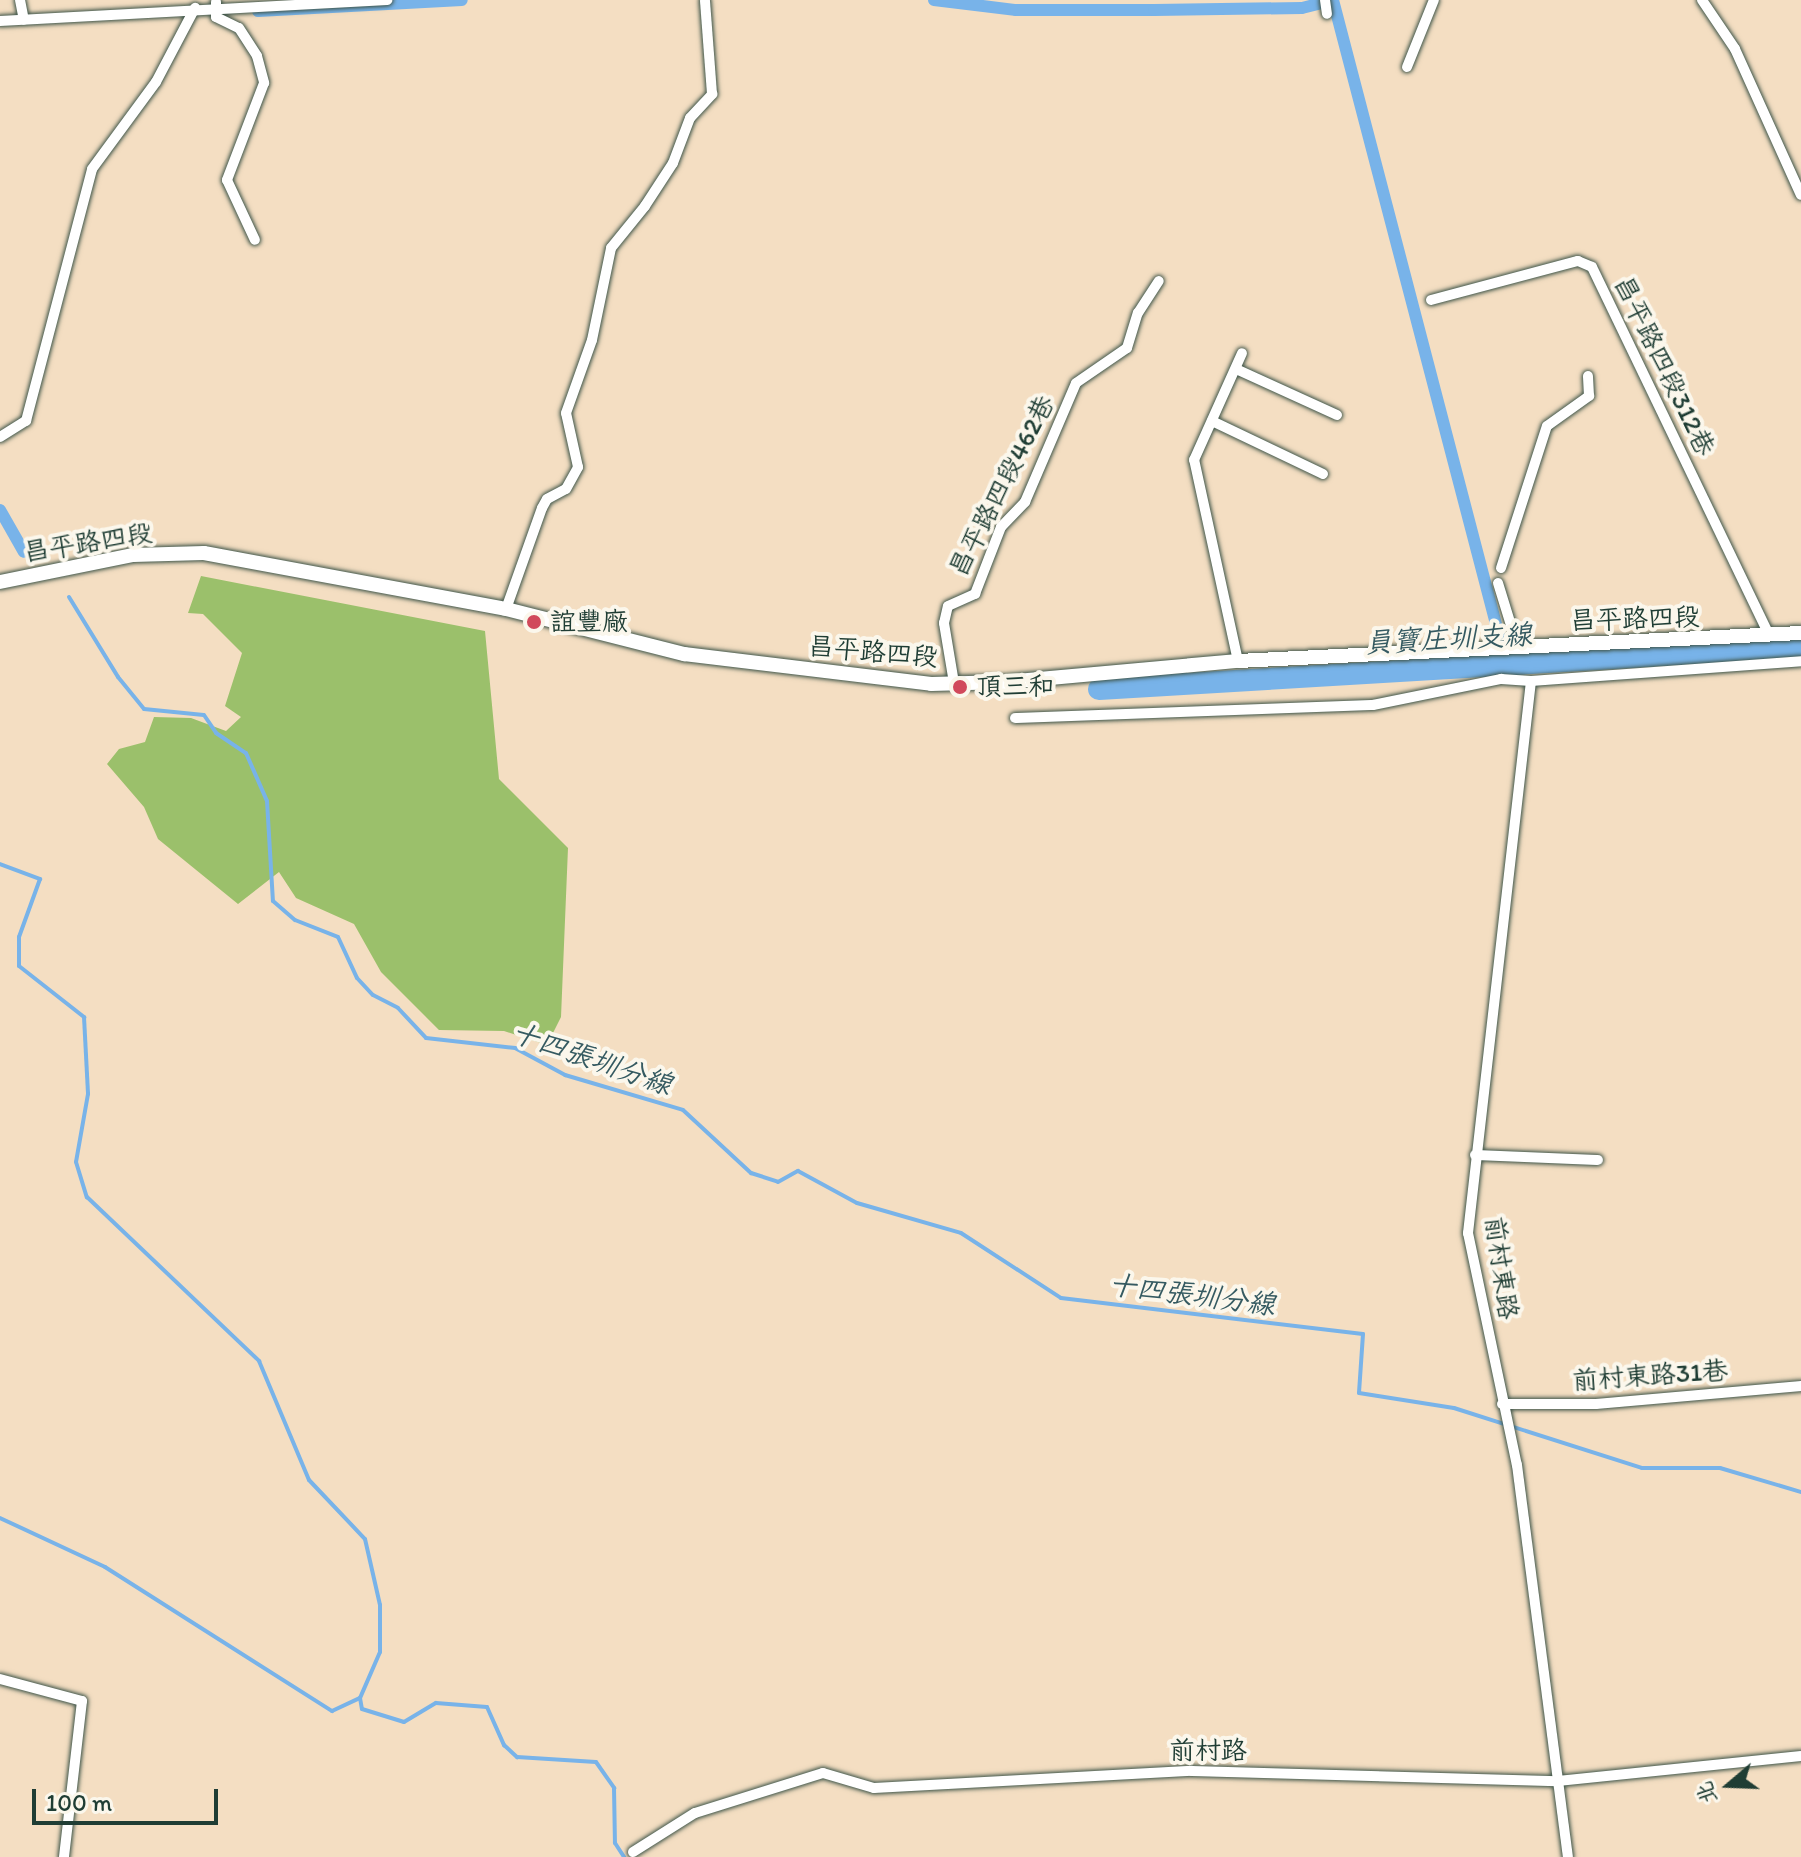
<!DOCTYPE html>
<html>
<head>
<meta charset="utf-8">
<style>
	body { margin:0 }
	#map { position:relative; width:1801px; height:1857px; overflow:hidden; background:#f4dec2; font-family:Itim,"LXGW WenKai TC",sans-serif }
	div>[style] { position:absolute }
	.green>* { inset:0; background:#9bc06b }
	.stream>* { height:4px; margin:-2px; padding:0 2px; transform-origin:2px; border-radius:2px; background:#78b3e9 }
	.canal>* { height:12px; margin:-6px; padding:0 6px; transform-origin:6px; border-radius:6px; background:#78b3e9 }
	.river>* { height:22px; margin:-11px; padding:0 11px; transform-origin:11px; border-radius:11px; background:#78b3e9 }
	.roads { filter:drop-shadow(0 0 2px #3f5549) drop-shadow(0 0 2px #3f5549) }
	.street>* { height:10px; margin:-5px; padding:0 5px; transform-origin:5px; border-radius:5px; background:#fff }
	.secondary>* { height:14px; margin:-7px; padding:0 7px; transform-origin:7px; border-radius:7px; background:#fff }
	.dots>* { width:22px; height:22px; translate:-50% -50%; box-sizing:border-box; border:4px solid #fbf7ec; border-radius:50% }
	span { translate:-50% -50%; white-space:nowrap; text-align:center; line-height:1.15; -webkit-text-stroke:8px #fbf7ec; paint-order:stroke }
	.street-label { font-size:26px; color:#1f3d34 }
	.poi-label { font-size:26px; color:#1f3d34 }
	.left { translate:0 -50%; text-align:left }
	.water-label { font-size:28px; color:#355a61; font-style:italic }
	.north { position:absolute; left:1689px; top:1745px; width:80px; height:80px; -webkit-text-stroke:6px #fbf7ec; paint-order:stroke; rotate:251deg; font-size:22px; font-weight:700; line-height:32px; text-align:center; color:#1f3d34 }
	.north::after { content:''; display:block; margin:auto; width:28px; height:36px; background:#1f3d34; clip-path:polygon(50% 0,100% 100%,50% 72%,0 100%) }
	.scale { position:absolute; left:32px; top:1789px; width:186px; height:36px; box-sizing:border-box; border:4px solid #1f3d34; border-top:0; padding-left:10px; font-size:24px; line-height:28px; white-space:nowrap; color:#1f3d34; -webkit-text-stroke:6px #fbf7ec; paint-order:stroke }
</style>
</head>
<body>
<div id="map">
	<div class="green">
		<div style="clip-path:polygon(201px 576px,485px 631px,499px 779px,568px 848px,561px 1017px,547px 1045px,504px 1031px,439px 1030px,381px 972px,354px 924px,296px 898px,279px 872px,238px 904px,158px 839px,144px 807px,107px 764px,119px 749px,145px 742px,154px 717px,191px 718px,226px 731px,241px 717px,225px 706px,242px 653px,203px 614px,188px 613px)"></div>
	</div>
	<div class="stream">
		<div style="left:69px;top:597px;width:94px;rotate:58.5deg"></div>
		<div style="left:118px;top:677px;width:41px;rotate:50.9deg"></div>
		<div style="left:144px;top:709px;width:60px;rotate:5.7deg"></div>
		<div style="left:204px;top:715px;width:22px;rotate:56deg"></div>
		<div style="left:216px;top:733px;width:36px;rotate:34deg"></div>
		<div style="left:246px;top:753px;width:52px;rotate:66.4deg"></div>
		<div style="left:267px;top:801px;width:100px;rotate:86.6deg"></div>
		<div style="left:273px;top:901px;width:29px;rotate:41deg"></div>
		<div style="left:295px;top:920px;width:46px;rotate:21.6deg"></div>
		<div style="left:338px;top:937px;width:45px;rotate:65.1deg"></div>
		<div style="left:357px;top:978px;width:23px;rotate:47deg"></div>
		<div style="left:373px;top:995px;width:28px;rotate:27deg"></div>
		<div style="left:398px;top:1008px;width:41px;rotate:47deg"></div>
		<div style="left:426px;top:1038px;width:90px;rotate:6.4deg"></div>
		<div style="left:515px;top:1048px;width:57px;rotate:28.4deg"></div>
		<div style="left:565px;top:1075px;width:123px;rotate:16.5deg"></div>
		<div style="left:683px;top:1110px;width:93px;rotate:42.8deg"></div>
		<div style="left:751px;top:1173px;width:28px;rotate:18deg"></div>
		<div style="left:778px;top:1182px;width:23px;rotate:-29deg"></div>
		<div style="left:798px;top:1171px;width:67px;rotate:28.5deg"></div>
		<div style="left:857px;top:1203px;width:108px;rotate:16.1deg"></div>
		<div style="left:961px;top:1233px;width:119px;rotate:33deg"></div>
		<div style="left:1061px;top:1298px;width:304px;rotate:6.8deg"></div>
		<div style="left:1363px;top:1334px;width:59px;rotate:93.9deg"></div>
		<div style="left:1359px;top:1393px;width:96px;rotate:9deg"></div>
		<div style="left:1454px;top:1408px;width:197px;rotate:17.7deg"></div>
		<div style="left:1642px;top:1468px;width:78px"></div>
		<div style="left:1720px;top:1468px;width:84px;rotate:16.5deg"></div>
		<div style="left:0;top:864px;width:43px;rotate:20.6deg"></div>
		<div style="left:40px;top:879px;width:62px;rotate:109.9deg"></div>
		<div style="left:19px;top:937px;width:29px;rotate:90deg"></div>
		<div style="left:19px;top:966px;width:83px;rotate:38.1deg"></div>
		<div style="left:84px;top:1017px;width:77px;rotate:87deg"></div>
		<div style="left:88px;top:1094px;width:69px;rotate:100deg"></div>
		<div style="left:76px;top:1162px;width:37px;rotate:73deg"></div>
		<div style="left:87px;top:1197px;width:238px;rotate:43.6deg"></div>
		<div style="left:259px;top:1361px;width:129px;rotate:67.2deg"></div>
		<div style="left:309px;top:1480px;width:81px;rotate:46.5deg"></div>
		<div style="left:365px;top:1539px;width:68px;rotate:77.2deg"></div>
		<div style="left:380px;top:1605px;width:47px;rotate:90deg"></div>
		<div style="left:380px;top:1652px;width:50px;rotate:113.5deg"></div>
		<div style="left:360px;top:1698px;width:11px;rotate:80deg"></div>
		<div style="left:362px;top:1709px;width:44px;rotate:17.2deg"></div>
		<div style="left:404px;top:1722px;width:37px;rotate:-31deg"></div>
		<div style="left:436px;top:1703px;width:51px;rotate:4.5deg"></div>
		<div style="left:487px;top:1707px;width:42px;rotate:65.9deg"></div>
		<div style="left:504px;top:1745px;width:18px;rotate:43deg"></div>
		<div style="left:517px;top:1757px;width:79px;rotate:3.6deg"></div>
		<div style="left:596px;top:1762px;width:32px;rotate:55deg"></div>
		<div style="left:614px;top:1788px;width:55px;rotate:89deg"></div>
		<div style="left:615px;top:1843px;width:17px;rotate:57deg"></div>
		<div style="left:0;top:1518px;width:116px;rotate:25deg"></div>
		<div style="left:105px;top:1567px;width:269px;rotate:32.4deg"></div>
		<div style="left:332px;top:1711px;width:31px;rotate:-25deg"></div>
	</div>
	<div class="canal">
		<div style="left:934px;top:0;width:83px;rotate:7deg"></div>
		<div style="left:1016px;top:10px;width:138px"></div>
		<div style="left:1154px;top:10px;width:148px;rotate:-0.8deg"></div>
		<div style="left:1302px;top:8px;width:32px;rotate:-14deg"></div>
		<div style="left:1333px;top:0;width:688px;rotate:75.36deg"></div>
		<div style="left:258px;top:11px;width:204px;rotate:-3.1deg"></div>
		<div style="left:0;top:510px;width:48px;rotate:60.3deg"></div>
	</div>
	<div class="river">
		<div style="left:1099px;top:689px;width:703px;rotate:-3.42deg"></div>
	</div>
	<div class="roads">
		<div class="street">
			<div style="left:20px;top:0;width:20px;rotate:79deg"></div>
			<div style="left:1325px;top:0;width:14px;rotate:82deg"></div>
			<div style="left:1702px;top:0;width:59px;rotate:56deg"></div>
			<div style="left:1735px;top:49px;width:160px;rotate:65.7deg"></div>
			<div style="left:216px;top:2px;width:15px;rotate:90deg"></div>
			<div style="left:216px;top:17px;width:25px;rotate:26deg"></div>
			<div style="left:239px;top:28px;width:33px;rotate:57deg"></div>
			<div style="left:257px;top:56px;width:28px;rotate:75deg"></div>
			<div style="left:264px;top:83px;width:104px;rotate:110.9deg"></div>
			<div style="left:227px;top:180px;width:66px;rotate:65deg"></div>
			<div style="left:0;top:21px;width:388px;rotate:-3.1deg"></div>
			<div style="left:1407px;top:67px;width:72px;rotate:-68.1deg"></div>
			<div style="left:1431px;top:300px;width:152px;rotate:-14.9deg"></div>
			<div style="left:1578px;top:261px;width:15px;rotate:23deg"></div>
			<div style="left:1592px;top:267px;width:408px;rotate:64.3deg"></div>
			<div style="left:1236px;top:369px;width:111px;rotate:24.5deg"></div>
			<div style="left:1212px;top:421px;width:123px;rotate:25.5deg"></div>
			<div style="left:0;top:437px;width:31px;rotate:-32deg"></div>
			<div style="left:26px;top:421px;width:260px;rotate:-75.3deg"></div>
			<div style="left:92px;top:169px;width:108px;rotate:-53.7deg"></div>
			<div style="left:156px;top:82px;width:84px;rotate:-62.2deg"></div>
			<div style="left:1501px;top:568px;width:149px;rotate:-72.1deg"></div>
			<div style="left:1547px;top:426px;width:52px;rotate:-35.5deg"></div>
			<div style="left:1589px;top:396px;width:20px;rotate:-93deg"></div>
			<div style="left:1498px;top:583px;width:68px;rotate:72.9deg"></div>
			<div style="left:506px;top:609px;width:107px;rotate:-70.4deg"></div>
			<div style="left:542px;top:508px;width:10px;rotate:-61deg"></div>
			<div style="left:547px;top:499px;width:21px;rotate:-28deg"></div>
			<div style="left:566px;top:489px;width:25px;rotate:-61deg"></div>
			<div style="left:578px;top:467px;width:55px;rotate:-102.5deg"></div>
			<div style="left:566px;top:413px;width:77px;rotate:-70.4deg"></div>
			<div style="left:592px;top:340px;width:94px;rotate:-78.3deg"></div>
			<div style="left:611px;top:248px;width:54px;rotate:-51deg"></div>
			<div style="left:645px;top:206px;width:51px;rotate:-56.9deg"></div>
			<div style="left:673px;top:163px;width:48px;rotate:-69.3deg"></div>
			<div style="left:690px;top:118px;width:33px;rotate:-47deg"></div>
			<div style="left:712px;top:94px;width:94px;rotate:-94.3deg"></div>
			<div style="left:1238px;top:661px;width:206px;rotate:-102.3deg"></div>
			<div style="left:1194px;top:460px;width:117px;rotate:-65.8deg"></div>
			<div style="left:1531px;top:681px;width:556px;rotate:96.51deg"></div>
			<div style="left:1468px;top:1233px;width:237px;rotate:78.1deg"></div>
			<div style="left:1517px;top:1465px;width:395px;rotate:82.6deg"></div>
			<div style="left:954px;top:683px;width:61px;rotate:-99.5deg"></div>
			<div style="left:944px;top:623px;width:17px;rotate:-77deg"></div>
			<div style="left:948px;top:606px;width:30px;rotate:-24deg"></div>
			<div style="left:975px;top:594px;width:72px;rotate:-68.8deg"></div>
			<div style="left:1001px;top:527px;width:35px;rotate:-46deg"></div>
			<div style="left:1025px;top:502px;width:129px;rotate:-66.8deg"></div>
			<div style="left:1076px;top:383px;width:62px;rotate:-34.5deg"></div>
			<div style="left:1127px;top:348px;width:37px;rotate:-73deg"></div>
			<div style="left:1138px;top:313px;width:38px;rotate:-57deg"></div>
			<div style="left:1015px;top:718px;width:358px;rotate:-2.1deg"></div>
			<div style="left:1373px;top:705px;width:131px;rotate:-11.5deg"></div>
			<div style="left:1501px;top:679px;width:30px;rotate:4deg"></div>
			<div style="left:1531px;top:681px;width:271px;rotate:-4.2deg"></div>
			<div style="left:1475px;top:1155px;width:123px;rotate:2.3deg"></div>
			<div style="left:1502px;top:1404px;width:94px"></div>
			<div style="left:1596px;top:1404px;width:206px;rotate:-5deg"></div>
			<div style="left:0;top:1679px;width:85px;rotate:15deg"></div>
			<div style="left:82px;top:1701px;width:157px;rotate:96.6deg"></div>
			<div style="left:633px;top:1852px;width:73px;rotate:-32.2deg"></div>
			<div style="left:695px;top:1813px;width:134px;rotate:-17.4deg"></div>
			<div style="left:823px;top:1773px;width:53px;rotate:16.4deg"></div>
			<div style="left:874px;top:1788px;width:318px;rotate:-3.1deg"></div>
			<div style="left:1192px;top:1771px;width:366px;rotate:1.6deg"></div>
			<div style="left:1558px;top:1781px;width:244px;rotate:-5.9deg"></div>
		</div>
		<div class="secondary">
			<div style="left:0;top:582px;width:136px;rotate:-11.5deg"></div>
			<div style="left:133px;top:555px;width:71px;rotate:-1.6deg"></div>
			<div style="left:204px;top:553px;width:307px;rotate:10.5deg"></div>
			<div style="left:506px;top:609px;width:184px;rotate:14.2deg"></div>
			<div style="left:684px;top:654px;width:249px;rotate:6.9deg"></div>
			<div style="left:931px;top:684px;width:75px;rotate:-1.5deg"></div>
			<div style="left:1006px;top:682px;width:233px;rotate:-5.2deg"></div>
			<div style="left:1238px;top:661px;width:564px;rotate:-2.85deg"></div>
		</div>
	</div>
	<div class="dots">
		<div style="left:534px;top:622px;background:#d1495b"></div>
		<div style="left:960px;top:687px;background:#d1495b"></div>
	</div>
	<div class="street-label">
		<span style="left:1664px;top:366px;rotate:64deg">昌平路四段312巷</span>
		<span style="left:1002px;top:486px;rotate:-63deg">昌平路四段462巷</span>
		<span style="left:88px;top:543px;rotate:-9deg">昌平路四段</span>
		<span style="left:1635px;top:619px;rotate:-2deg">昌平路四段</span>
		<span style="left:873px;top:652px;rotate:5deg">昌平路四段</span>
		<span style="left:1501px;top:1268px;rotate:82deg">前村東路</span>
		<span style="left:1650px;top:1376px;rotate:-4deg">前村東路31巷</span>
		<span style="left:1208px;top:1751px">前村路</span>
	</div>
	<div class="poi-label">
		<span class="left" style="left:550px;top:622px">誼豐廠</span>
		<span class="left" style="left:976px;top:687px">頂三和</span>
	</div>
	<div class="water-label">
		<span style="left:1448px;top:638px;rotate:-3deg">員寶庄圳支線</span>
		<span style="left:592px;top:1058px;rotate:19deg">十四張圳分線</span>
		<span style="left:1192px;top:1294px;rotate:7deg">十四張圳分線</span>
	</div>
	<div class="north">北</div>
	<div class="scale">100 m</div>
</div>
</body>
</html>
